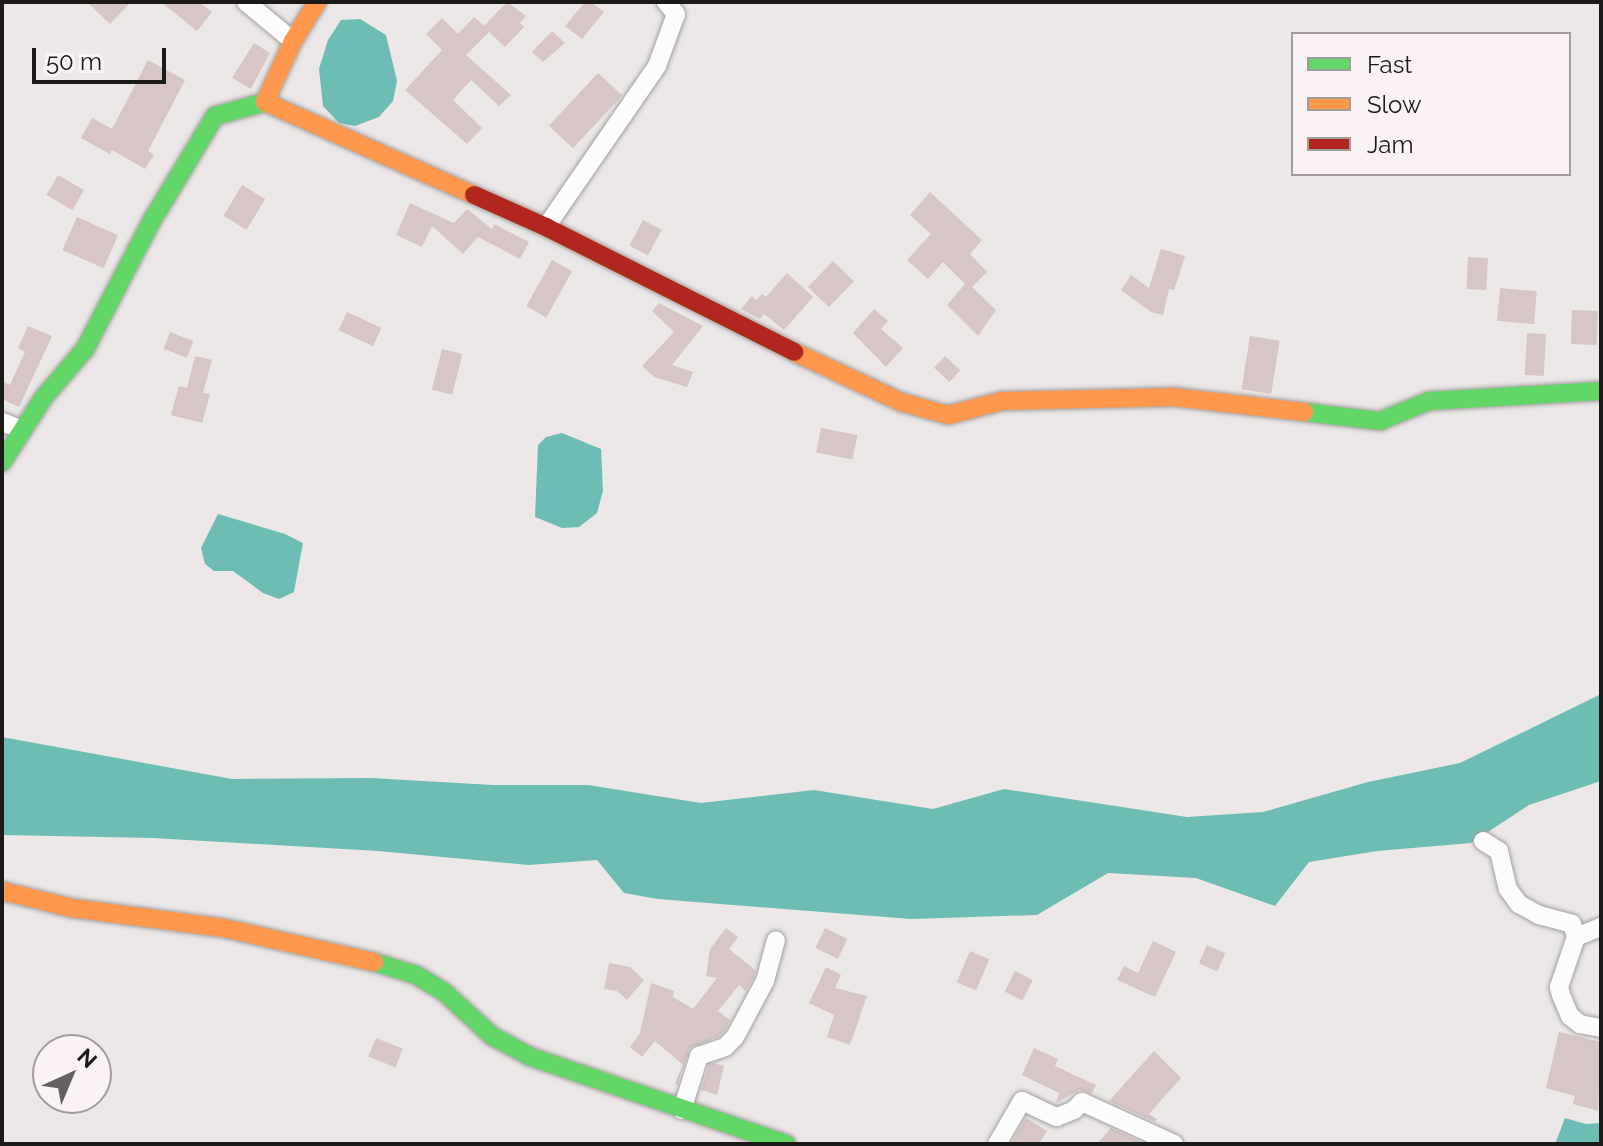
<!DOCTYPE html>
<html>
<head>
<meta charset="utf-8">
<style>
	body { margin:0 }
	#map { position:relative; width:1603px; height:1146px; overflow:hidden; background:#ece8e8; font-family:Raleway,sans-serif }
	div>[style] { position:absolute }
	.water>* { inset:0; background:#6dbdb4 }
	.building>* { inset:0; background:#d8c5c5; transform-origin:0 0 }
	.roads { filter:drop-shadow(0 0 2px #a4a1a0) drop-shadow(0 0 2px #a4a1a0) }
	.street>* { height:18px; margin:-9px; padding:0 9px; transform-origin:9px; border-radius:9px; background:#fcfcfc }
	.fast>* { height:18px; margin:-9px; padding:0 9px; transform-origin:9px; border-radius:9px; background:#63d668 }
	.slow>* { height:18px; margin:-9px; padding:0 9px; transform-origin:9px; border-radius:9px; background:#ff974d }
	.jam>* { height:18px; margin:-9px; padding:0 9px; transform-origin:9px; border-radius:9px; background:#b3261e }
	span { translate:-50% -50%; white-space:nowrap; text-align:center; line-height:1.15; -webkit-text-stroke:7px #fbf3f3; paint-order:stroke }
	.frame { position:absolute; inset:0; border:4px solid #1c1919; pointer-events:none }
	.legend { position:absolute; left:1291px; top:32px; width:280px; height:144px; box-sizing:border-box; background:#fbf3f3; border:2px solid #a29c9c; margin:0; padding:10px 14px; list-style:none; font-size:24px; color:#1c1919 }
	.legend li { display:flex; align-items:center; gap:16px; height:40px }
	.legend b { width:40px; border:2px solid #a29c9c }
	.north { position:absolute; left:32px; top:1034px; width:80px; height:80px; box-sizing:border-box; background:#fbf3f3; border:2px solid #a29c9c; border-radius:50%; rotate:44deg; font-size:22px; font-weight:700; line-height:32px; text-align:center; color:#1c1919 }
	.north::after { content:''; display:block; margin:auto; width:28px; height:36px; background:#656161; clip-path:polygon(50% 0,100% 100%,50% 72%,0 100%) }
	.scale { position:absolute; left:32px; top:48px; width:134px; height:36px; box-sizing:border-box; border:4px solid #1c1919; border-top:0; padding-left:10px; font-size:24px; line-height:28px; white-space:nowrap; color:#1c1919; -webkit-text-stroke:6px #fbf3f3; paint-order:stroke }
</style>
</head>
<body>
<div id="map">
	<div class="water">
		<div style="clip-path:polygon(360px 19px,386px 35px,397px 81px,393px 101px,379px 117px,355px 126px,339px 123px,323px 106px,319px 69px,328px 40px,341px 20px)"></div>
		<div style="clip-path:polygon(562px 433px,601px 449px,603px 491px,597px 513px,579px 527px,562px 528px,535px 517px,538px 445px,546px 437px)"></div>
		<div style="clip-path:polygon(218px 514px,285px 534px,303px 543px,294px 592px,279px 599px,263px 593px,233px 571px,214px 571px,205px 564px,201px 548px)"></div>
		<div style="clip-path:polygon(1601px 694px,1601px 781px,1529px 805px,1471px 843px,1377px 851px,1309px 862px,1275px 906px,1196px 878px,1108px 873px,1037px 915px,911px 919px,658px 899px,624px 893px,597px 860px,529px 865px,378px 851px,153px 838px,2px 835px,2px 737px,232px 779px,371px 778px,493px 785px,588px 785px,701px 803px,814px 790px,933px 809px,1004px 789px,1187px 817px,1263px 812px,1368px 782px,1460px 763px)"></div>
		<div style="clip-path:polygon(1565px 1118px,1586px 1124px,1601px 1123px,1601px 1144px,1555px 1144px)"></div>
	</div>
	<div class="building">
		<div style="clip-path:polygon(87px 2px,131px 2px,110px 24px)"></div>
		<div style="clip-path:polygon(161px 2px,199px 2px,212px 12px,197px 31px)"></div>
		<div style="clip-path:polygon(507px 2px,526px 16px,520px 23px,524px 27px,505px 47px,489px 32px,466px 55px,511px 95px,499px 106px,471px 80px,453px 100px,482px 128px,467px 144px,405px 90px,442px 50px,426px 34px,442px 18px,458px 34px,474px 17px,484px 26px)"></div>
		<div style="clip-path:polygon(585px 2px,591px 2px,604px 12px,582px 39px,565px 26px)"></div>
		<div style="clip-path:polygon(552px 31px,565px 43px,543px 62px,532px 52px)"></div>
		<div style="clip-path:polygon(254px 43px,270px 53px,251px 89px,232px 78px)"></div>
		<div style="clip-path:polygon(148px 60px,185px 80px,148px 151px,154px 155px,145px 169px,112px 150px,110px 154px,81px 138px,92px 118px,112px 129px)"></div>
		<div style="left:598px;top:73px;width:33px;height:72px;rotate:43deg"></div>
		<div style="left:58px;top:175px;width:30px;height:23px;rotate:30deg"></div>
		<div style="left:242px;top:185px;width:27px;height:36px;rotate:31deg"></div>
		<div style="clip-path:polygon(930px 192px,982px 240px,970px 254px,987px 272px,972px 287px,996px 310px,978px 336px,947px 305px,965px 284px,943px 262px,928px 279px,907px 260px,931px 234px,910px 215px)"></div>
		<div style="clip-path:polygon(410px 203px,454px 223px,467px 209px,492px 229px,494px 224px,529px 242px,520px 259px,478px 237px,463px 254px,432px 226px,422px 247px,396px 235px)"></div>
		<div style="left:77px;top:217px;width:45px;height:36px;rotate:24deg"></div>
		<div style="left:643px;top:220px;width:21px;height:29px;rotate:28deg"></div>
		<div style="clip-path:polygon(1161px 249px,1185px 256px,1174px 290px,1169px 289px,1163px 315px,1151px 312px,1121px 290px,1131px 275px,1149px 288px)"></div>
		<div style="left:1468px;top:257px;width:20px;height:32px;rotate:3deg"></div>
		<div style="left:552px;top:260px;width:23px;height:53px;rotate:29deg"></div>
		<div style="left:833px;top:261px;width:29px;height:36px;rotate:44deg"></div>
		<div style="clip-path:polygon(787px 273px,813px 297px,784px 330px,764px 314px,760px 319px,741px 309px,752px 296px,756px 300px,762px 294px,766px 297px)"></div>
		<div style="left:1500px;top:288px;width:37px;height:33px;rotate:5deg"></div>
		<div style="clip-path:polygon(659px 303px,703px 326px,672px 365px,693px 372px,687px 387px,654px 377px,642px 366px,674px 332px,652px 311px)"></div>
		<div style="clip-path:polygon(874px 309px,888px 321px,881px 329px,903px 348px,886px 367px,853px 333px)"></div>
		<div style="left:1572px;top:310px;width:26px;height:34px;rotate:2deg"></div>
		<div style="left:347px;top:312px;width:38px;height:20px;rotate:25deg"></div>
		<div style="clip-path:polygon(28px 326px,52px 336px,19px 407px,2px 399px,2px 381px,10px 385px,25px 352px,18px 348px)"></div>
		<div style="left:170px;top:332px;width:25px;height:18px;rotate:21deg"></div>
		<div style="left:1527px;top:333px;width:19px;height:42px;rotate:3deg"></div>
		<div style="left:1250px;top:336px;width:30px;height:54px;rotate:9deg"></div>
		<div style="left:442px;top:349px;width:21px;height:42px;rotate:14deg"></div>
		<div style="clip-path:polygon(195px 356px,212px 360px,203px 393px,210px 394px,202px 423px,171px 415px,179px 386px,187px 388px)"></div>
		<div style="left:945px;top:356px;width:21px;height:16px;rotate:43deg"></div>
		<div style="left:821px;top:428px;width:37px;height:25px;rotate:11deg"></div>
		<div style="clip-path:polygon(726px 928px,738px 937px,729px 949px,755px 970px,754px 977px,746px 991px,739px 985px,718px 1011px,730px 1020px,725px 1030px,718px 1037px,690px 1048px,677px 1085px,675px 1084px,683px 1065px,655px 1041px,642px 1057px,630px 1047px,640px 1033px,651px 983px,674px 991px,673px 997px,693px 1009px,717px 978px,706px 976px,710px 949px)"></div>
		<div style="left:825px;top:928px;width:25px;height:22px;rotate:26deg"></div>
		<div style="clip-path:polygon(1153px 941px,1176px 952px,1155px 997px,1117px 980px,1124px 966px,1138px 973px)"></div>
		<div style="left:1207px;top:945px;width:20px;height:20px;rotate:24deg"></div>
		<div style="left:970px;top:951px;width:21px;height:34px;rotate:23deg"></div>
		<div style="clip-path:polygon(609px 963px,630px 967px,644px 980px,627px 1000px,617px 991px,604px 989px)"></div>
		<div style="clip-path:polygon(826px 967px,841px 975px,835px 988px,867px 996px,850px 1045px,827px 1037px,834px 1015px,809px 1003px)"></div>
		<div style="left:1015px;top:971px;width:20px;height:23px;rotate:27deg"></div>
		<div style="clip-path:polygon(1559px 1032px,1601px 1042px,1598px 1111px,1573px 1104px,1575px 1096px,1546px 1088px)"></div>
		<div style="left:376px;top:1038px;width:29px;height:20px;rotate:22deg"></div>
		<div style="clip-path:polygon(1034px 1048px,1058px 1059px,1055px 1066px,1096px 1085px,1092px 1093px,1079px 1090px,1056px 1103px,1059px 1093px,1022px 1075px)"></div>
		<div style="clip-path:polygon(1154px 1051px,1181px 1078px,1149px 1114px,1157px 1119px,1155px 1122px,1109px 1101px)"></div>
		<div style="clip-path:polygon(714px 1063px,724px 1066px,717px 1095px,701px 1090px,709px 1065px)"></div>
		<div style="clip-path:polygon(1026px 1118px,1047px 1131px,1039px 1144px,1011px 1144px)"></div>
		<div style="clip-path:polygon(1111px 1128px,1145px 1144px,1097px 1144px)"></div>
	</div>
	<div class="roads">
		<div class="street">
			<div style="left:246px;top:2px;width:61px;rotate:39.7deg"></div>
			<div style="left:546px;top:227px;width:196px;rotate:-55.4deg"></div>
			<div style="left:657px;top:66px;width:55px;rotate:-69.9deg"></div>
			<div style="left:676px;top:14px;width:16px;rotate:-130deg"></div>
			<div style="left:2px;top:422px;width:22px;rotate:21deg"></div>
			<div style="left:1483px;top:841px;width:19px;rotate:32deg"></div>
			<div style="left:1499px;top:851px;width:39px;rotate:77deg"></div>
			<div style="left:1508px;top:889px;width:19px;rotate:54deg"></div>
			<div style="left:1519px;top:904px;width:23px;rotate:29deg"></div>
			<div style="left:1539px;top:915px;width:34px;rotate:15deg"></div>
			<div style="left:1572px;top:924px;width:14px;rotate:73deg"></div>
			<div style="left:1576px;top:937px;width:53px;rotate:108.8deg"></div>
			<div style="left:1559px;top:987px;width:8px;rotate:76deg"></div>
			<div style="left:1561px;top:995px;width:23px;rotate:67deg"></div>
			<div style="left:1570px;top:1016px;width:13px;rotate:39deg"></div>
			<div style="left:1580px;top:1024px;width:21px;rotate:11deg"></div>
			<div style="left:1576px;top:937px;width:27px;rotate:-22deg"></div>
			<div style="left:682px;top:1110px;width:57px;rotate:-72.5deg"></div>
			<div style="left:699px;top:1056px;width:28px;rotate:-19deg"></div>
			<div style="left:725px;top:1047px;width:14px;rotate:-45deg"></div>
			<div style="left:735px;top:1037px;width:64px;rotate:-61.8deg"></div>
			<div style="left:765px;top:981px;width:42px;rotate:-75deg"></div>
			<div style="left:997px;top:1144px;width:50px;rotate:-59.8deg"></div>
			<div style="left:1022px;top:1101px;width:38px;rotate:25deg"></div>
			<div style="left:1057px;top:1117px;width:18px;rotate:-22deg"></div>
			<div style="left:1074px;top:1110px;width:11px;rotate:-45deg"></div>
			<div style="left:1082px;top:1102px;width:101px;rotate:24.5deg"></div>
		</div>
		<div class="fast">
			<div style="left:1304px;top:412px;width:77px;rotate:6.8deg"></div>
			<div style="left:1380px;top:421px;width:53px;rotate:-22.2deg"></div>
			<div style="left:1429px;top:401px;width:172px;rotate:-3.3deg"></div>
			<div style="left:2px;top:462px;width:77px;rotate:-57.1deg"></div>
			<div style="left:44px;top:397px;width:63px;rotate:-49.5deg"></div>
			<div style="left:85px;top:349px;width:143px;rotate:-62.5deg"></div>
			<div style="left:151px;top:222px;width:124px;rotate:-58.9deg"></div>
			<div style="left:215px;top:116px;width:52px;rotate:-15.6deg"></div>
			<div style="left:374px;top:962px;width:44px;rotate:17.2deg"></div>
			<div style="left:416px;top:975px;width:31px;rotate:31deg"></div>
			<div style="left:443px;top:991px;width:67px;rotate:42.6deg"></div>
			<div style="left:492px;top:1036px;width:44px;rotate:28.3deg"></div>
			<div style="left:531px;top:1057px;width:270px;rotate:18.8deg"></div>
		</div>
		<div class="slow">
			<div style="left:317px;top:2px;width:46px;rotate:121.6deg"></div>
			<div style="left:293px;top:41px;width:67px;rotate:114.7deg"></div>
			<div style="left:265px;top:102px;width:229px;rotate:24deg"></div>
			<div style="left:794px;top:352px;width:118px;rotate:25deg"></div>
			<div style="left:901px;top:402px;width:49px;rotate:15.5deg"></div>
			<div style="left:948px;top:415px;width:56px;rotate:-14.5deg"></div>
			<div style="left:1002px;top:401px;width:172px;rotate:-1.3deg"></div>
			<div style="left:1174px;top:397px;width:131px;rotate:6.6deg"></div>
			<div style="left:2px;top:891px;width:72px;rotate:13.7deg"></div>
			<div style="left:72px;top:908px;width:153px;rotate:7.5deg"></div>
			<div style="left:224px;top:928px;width:154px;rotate:12.8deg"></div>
		</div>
		<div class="jam">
			<div style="left:474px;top:195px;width:79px;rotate:24deg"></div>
			<div style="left:546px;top:227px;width:278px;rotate:26.7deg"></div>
		</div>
	</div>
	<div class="frame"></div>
	<ul class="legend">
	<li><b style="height:10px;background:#63d668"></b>Fast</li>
	<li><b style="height:10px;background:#ff974d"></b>Slow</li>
	<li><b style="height:10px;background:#b3261e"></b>Jam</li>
	</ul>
	<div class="north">N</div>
	<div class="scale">50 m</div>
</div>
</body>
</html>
